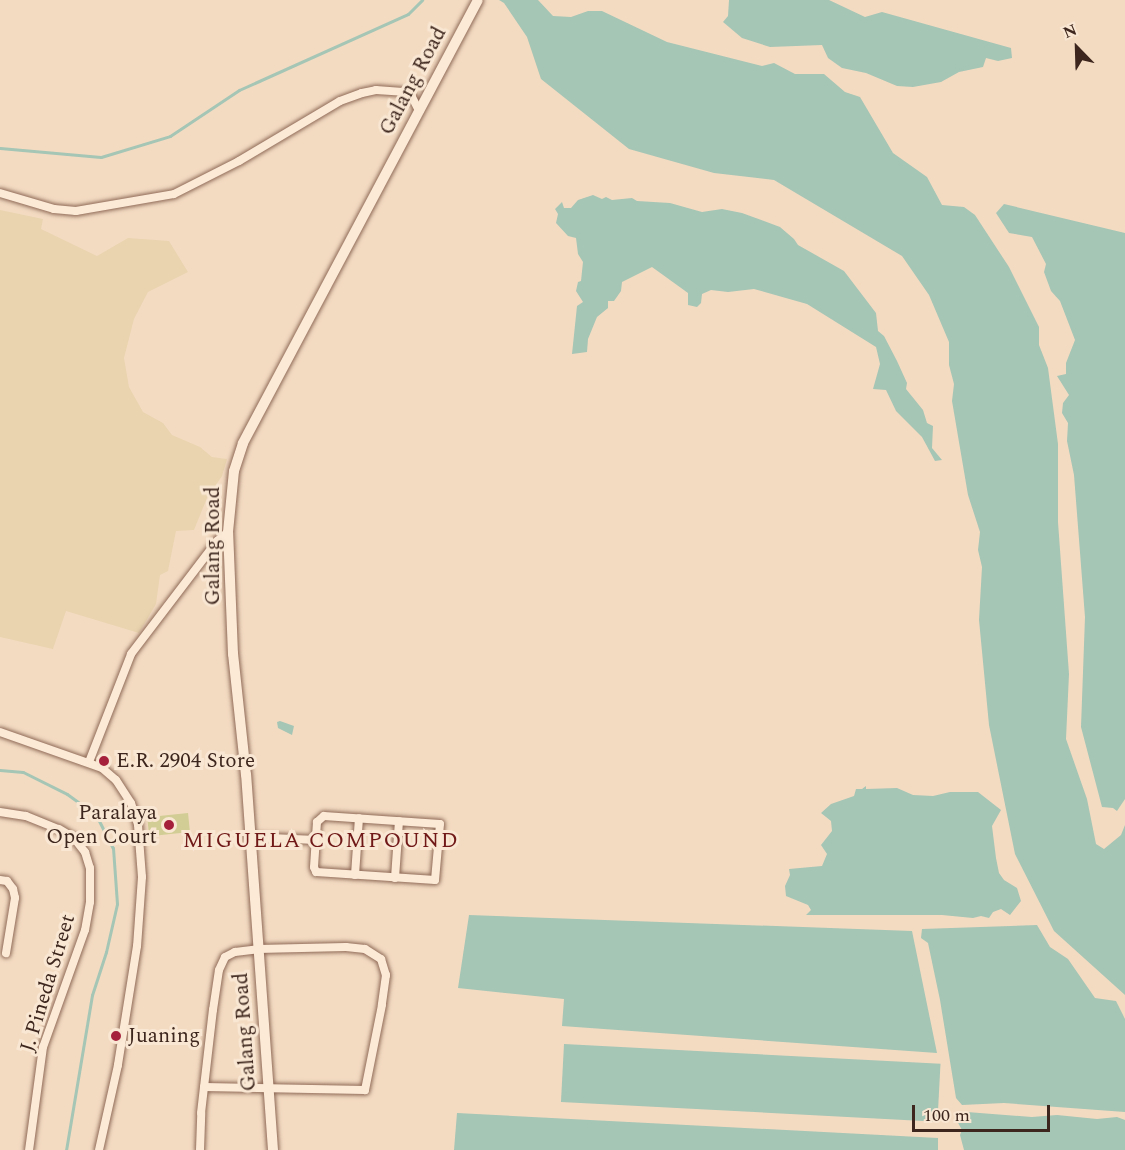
<!DOCTYPE html>
<html>
<head>
<meta charset="utf-8">
<style>
	body { margin:0 }
	#map { position:relative; width:1125px; height:1150px; overflow:hidden; background:#f3dbc2; font-family:Spectral,serif }
	div>[style] { position:absolute }
	.farmland>* { inset:0; background:#e9d4af }
	.green>* { inset:0; background:#d2cd95; transform-origin:0 0 }
	.water>* { inset:0; background:#a5c5b5; transform-origin:0 0 }
	.stream>* { height:3px; margin:-1.5px; padding:0 1.5px; transform-origin:1.5px; border-radius:1.5px; background:#a5c5b5 }
	.roads { filter:drop-shadow(0 0 2px #8f6a57) drop-shadow(0 0 2px #8f6a57) }
	.minor>* { height:8px; margin:-4px; padding:0 4px; transform-origin:4px; border-radius:4px; background:#fcead7 }
	.tertiary>* { height:10px; margin:-5px; padding:0 5px; transform-origin:5px; border-radius:5px; background:#fcead7 }
	.dots>* { width:16px; height:16px; translate:-50% -50%; box-sizing:border-box; border:3px solid #f9e7d3; border-radius:50% }
	span { translate:-50% -50%; white-space:nowrap; text-align:center; line-height:1.15; -webkit-text-stroke:6px #f9e7d3; paint-order:stroke }
	.street-label { font-size:21px; color:#3d261d }
	.poi-label { font-size:21px; color:#3d261d }
	.left { translate:0 -50%; text-align:left }
	.right { translate:-100% -50%; text-align:right }
	.neighbourhood-label { font-size:22px; color:#6f1817; letter-spacing:1.5px }
	.north { position:absolute; left:1047px; top:18px; width:60px; height:60px; -webkit-text-stroke:4px #f9e7d3; paint-order:stroke; rotate:337deg; font-size:16px; font-weight:700; line-height:24px; text-align:center; color:#3d261d }
	.north::after { content:''; display:block; margin:auto; width:21px; height:27px; background:#3d261d; clip-path:polygon(50% 0,100% 100%,50% 72%,0 100%) }
	.scale { position:absolute; left:912px; top:1105px; width:138px; height:27px; box-sizing:border-box; border:3px solid #3d261d; border-top:0; padding-left:8px; font-size:18px; line-height:21px; white-space:nowrap; color:#3d261d; -webkit-text-stroke:4px #f9e7d3; paint-order:stroke }
</style>
</head>
<body>
<div id="map">
	<div class="farmland">
		<div style="clip-path:polygon(0 210px,43px 219px,41px 229px,97px 256px,128px 238px,169px 241px,188px 272px,148px 292px,134px 319px,124px 358px,129px 387px,143px 412px,163px 423px,172px 435px,200px 447px,212px 457px,227px 459px,222px 476px,207px 498px,194px 530px,176px 531px,168px 571px,160px 575px,156px 604px,139px 633px,66px 611px,53px 649px,0 637px)"></div>
	</div>
	<div class="green">
		<div style="left:188px;top:813px;width:19px;height:41px;rotate:84deg"></div>
	</div>
	<div class="water">
		<div style="clip-path:polygon(499px 0,538px 0,553px 16px,571px 17px,588px 11px,602px 11px,667px 42px,762px 66px,774px 63px,795px 74px,824px 74px,845px 92px,860px 97px,893px 153px,927px 177px,942px 205px,964px 207px,975px 215px,1009px 267px,1039px 327px,1039px 345px,1048px 368px,1058px 444px,1058px 522px,1069px 674px,1066px 739px,1087px 799px,1096px 844px,1104px 849px,1121px 835px,1125px 825px,1125px 995px,1054px 931px,1015px 854px,989px 725px,979px 620px,982px 567px,978px 550px,980px 532px,968px 495px,952px 401px,954px 384px,949px 365px,949px 342px,929px 295px,902px 256px,774px 180px,714px 173px,629px 149px,541px 79px,527px 37px,504px 3px)"></div>
		<div style="clip-path:polygon(729px 0,829px 0,865px 17px,882px 12px,1011px 48px,1012px 58px,998px 61px,986px 58px,983px 67px,959px 72px,941px 82px,913px 87px,897px 86px,866px 73px,842px 68px,828px 58px,822px 45px,770px 47px,742px 38px,723px 22px,728px 16px)"></div>
		<div style="clip-path:polygon(593px 195px,602px 199px,606px 197px,612px 200px,632px 198px,637px 201px,670px 203px,702px 212px,722px 209px,742px 213px,780px 227px,794px 239px,798px 245px,844px 271px,876px 313px,878px 331px,884px 336px,897px 361px,907px 383px,906px 389px,923px 410px,927px 423px,933px 426px,932px 448px,942px 460px,935px 461px,922px 437px,896px 411px,886px 390px,873px 389px,880px 364px,876px 347px,807px 304px,754px 289px,728px 292px,711px 290px,702px 294px,701px 303px,697px 307px,688px 305px,688px 293px,652px 267px,622px 282px,621px 291px,614px 301px,608px 301px,608px 308px,597px 317px,588px 339px,587px 352px,572px 354px,577px 306px,583px 302px,576px 291px,578px 282px,581px 281px,583px 262px,578px 254px,576px 238px,568px 236px,556px 223px,558px 214px,555px 209px,562px 202px,564px 208px,571px 208px,578px 200px)"></div>
		<div style="clip-path:polygon(1004px 204px,1125px 233px,1125px 799px,1117px 811px,1113px 808px,1102px 807px,1081px 727px,1085px 617px,1074px 475px,1067px 441px,1068px 423px,1062px 413px,1063px 403px,1069px 395px,1057px 376px,1066px 374px,1066px 363px,1075px 340px,1060px 301px,1051px 291px,1044px 272px,1046px 264px,1032px 237px,1009px 233px,996px 213px)"></div>
		<div style="clip-path:polygon(280px 721px,294px 726px,292px 735px,278px 728px,277px 722px)"></div>
		<div style="clip-path:polygon(866px 786px,866px 789px,897px 788px,913px 795px,933px 796px,950px 792px,978px 792px,1001px 810px,992px 826px,996px 858px,999px 873px,1004px 880px,1017px 888px,1021px 901px,1010px 915px,1001px 909px,993px 912px,989px 918px,981px 916px,973px 918px,942px 915px,806px 915px,811px 910px,808px 905px,786px 896px,785px 886px,790px 875px,789px 869px,822px 866px,827px 854px,821px 845px,832px 831px,831px 821px,821px 813px,831px 804px,854px 796px,856px 789px,862px 789px)"></div>
		<div style="clip-path:polygon(469px 915px,912px 931px,937px 1053px,562px 1026px,564px 999px,458px 988px)"></div>
		<div style="clip-path:polygon(1037px 925px,1050px 947px,1068px 959px,1095px 998px,1116px 1001px,1125px 1019px,1125px 1112px,1004px 1103px,962px 1105px,956px 1098px,940px 1000px,928px 943px,921px 938px,922px 929px)"></div>
		<div style="left:564px;top:1044px;width:377px;height:58px;rotate:3deg"></div>
		<div style="clip-path:polygon(967px 1112px,1032px 1117px,1057px 1115px,1097px 1119px,1117px 1117px,1125px 1120px,1125px 1150px,964px 1150px,960px 1135px,962px 1130px,957px 1121px,959px 1115px)"></div>
		<div style="clip-path:polygon(457px 1113px,938px 1138px,938px 1150px,454px 1150px)"></div>
	</div>
	<div class="stream">
		<div style="left:0;top:148px;width:101px;rotate:5.1deg"></div>
		<div style="left:101px;top:157px;width:72px;rotate:-16.9deg"></div>
		<div style="left:170px;top:136px;width:83px;rotate:-33.7deg"></div>
		<div style="left:239px;top:90px;width:185px;rotate:-24.2deg"></div>
		<div style="left:408px;top:14px;width:20px;rotate:-45deg"></div>
		<div style="left:0;top:770px;width:23px;rotate:5deg"></div>
		<div style="left:23px;top:772px;width:49px;rotate:26.6deg"></div>
		<div style="left:67px;top:794px;width:36px;rotate:36deg"></div>
		<div style="left:96px;top:815px;width:37px;rotate:63deg"></div>
		<div style="left:113px;top:848px;width:56px;rotate:85.9deg"></div>
		<div style="left:117px;top:904px;width:49px;rotate:102.9deg"></div>
		<div style="left:106px;top:952px;width:45px;rotate:108deg"></div>
		<div style="left:92px;top:995px;width:157px;rotate:99.5deg"></div>
	</div>
	<div class="roads">
		<div class="minor">
			<div style="left:0;top:193px;width:56px;rotate:16.5deg"></div>
			<div style="left:54px;top:209px;width:22px;rotate:5deg"></div>
			<div style="left:76px;top:211px;width:99px;rotate:-9.8deg"></div>
			<div style="left:174px;top:194px;width:73px;rotate:-26.9deg"></div>
			<div style="left:239px;top:161px;width:117px;rotate:-30.7deg"></div>
			<div style="left:340px;top:101px;width:23px;rotate:-20deg"></div>
			<div style="left:362px;top:93px;width:14px;rotate:-12deg"></div>
			<div style="left:376px;top:90px;width:27px;rotate:4deg"></div>
			<div style="left:403px;top:92px;width:10px;rotate:29deg"></div>
			<div style="left:412px;top:97px;width:16px;rotate:63deg"></div>
			<div style="left:0;top:732px;width:108px;rotate:19.4deg"></div>
			<div style="left:102px;top:768px;width:18px;rotate:41deg"></div>
			<div style="left:116px;top:780px;width:27px;rotate:57deg"></div>
			<div style="left:131px;top:803px;width:23px;rotate:72deg"></div>
			<div style="left:138px;top:825px;width:52px;rotate:85.6deg"></div>
			<div style="left:142px;top:877px;width:69px;rotate:94.1deg"></div>
			<div style="left:137px;top:946px;width:121px;rotate:99.1deg"></div>
			<div style="left:118px;top:1065px;width:87px;rotate:102.6deg"></div>
			<div style="left:89px;top:762px;width:116px;rotate:-68.7deg"></div>
			<div style="left:131px;top:654px;width:142px;rotate:-52.7deg"></div>
			<div style="left:217px;top:541px;width:14px;rotate:-39deg"></div>
			<div style="left:0;top:812px;width:26px;rotate:9deg"></div>
			<div style="left:26px;top:816px;width:35px;rotate:22deg"></div>
			<div style="left:59px;top:829px;width:17px;rotate:31deg"></div>
			<div style="left:74px;top:838px;width:18px;rotate:52deg"></div>
			<div style="left:85px;top:852px;width:17px;rotate:73deg"></div>
			<div style="left:90px;top:868px;width:34px;rotate:90deg"></div>
			<div style="left:90px;top:902px;width:28px;rotate:100deg"></div>
			<div style="left:85px;top:930px;width:124px;rotate:109.7deg"></div>
			<div style="left:43px;top:1047px;width:104px;rotate:97.7deg"></div>
			<div style="left:324px;top:816px;width:116px;rotate:3.9deg"></div>
			<div style="left:440px;top:824px;width:56px;rotate:95.1deg"></div>
			<div style="left:435px;top:880px;width:119px;rotate:-176.2deg"></div>
			<div style="left:316px;top:872px;width:5px;rotate:-112deg"></div>
			<div style="left:314px;top:867px;width:45px;rotate:-86.2deg"></div>
			<div style="left:317px;top:822px;width:9px;rotate:-41deg"></div>
			<div style="left:248px;top:837px;width:68px;rotate:2.5deg"></div>
			<div style="left:355px;top:875px;width:57px;rotate:-86deg"></div>
			<div style="left:395px;top:878px;width:57px;rotate:-86deg"></div>
			<div style="left:0;top:880px;width:7px;rotate:8deg"></div>
			<div style="left:7px;top:881px;width:10px;rotate:53deg"></div>
			<div style="left:13px;top:889px;width:9px;rotate:77deg"></div>
			<div style="left:15px;top:898px;width:56px;rotate:99.3deg"></div>
			<div style="left:200px;top:1150px;width:37px;rotate:-88deg"></div>
			<div style="left:201px;top:1113px;width:104px;rotate:-83.4deg"></div>
			<div style="left:213px;top:1010px;width:40px;rotate:-81.5deg"></div>
			<div style="left:219px;top:970px;width:14px;rotate:-65deg"></div>
			<div style="left:225px;top:957px;width:11px;rotate:-27deg"></div>
			<div style="left:235px;top:952px;width:23px;rotate:-7deg"></div>
			<div style="left:258px;top:949px;width:88px;rotate:-1.3deg"></div>
			<div style="left:346px;top:947px;width:19px;rotate:6deg"></div>
			<div style="left:365px;top:949px;width:19px;rotate:32deg"></div>
			<div style="left:381px;top:959px;width:17px;rotate:73deg"></div>
			<div style="left:386px;top:975px;width:30px;rotate:98deg"></div>
			<div style="left:382px;top:1005px;width:87px;rotate:101.3deg"></div>
			<div style="left:365px;top:1090px;width:161px;rotate:-178.9deg"></div>
		</div>
		<div class="tertiary">
			<div style="left:273px;top:1150px;width:376px;rotate:-94.1deg"></div>
			<div style="left:246px;top:775px;width:122px;rotate:-96.1deg"></div>
			<div style="left:233px;top:654px;width:122px;rotate:-92.3deg"></div>
			<div style="left:228px;top:532px;width:61px;rotate:-84.4deg"></div>
			<div style="left:234px;top:471px;width:29px;rotate:-72deg"></div>
			<div style="left:243px;top:443px;width:501px;rotate:-62.06deg"></div>
		</div>
	</div>
	<div class="dots">
		<div style="left:104px;top:761px;background:#a5203b"></div>
		<div style="left:169px;top:825px;background:#a5203b"></div>
		<div style="left:116px;top:1036px;background:#a5203b"></div>
	</div>
	<div class="street-label">
		<span style="left:413px;top:81px;rotate:-62deg">Galang Road</span>
		<span style="left:213px;top:546px;rotate:-90deg">Galang Road</span>
		<span style="left:48px;top:983px;rotate:-73deg">J. Pineda Street</span>
		<span style="left:245px;top:1032px;rotate:-94deg">Galang Road</span>
	</div>
	<div class="poi-label">
		<span class="left" style="left:116px;top:761px">E.R. 2904 Store</span>
		<span class="right" style="left:157px;top:825px">Paralaya<br>Open Court</span>
		<span class="left" style="left:128px;top:1036px">Juaning</span>
	</div>
	<div class="neighbourhood-label">
		<span style="left:321px;top:841px">MIGUELA COMPOUND</span>
	</div>
	<div class="north">N</div>
	<div class="scale">100 m</div>
</div>
</body>
</html>
